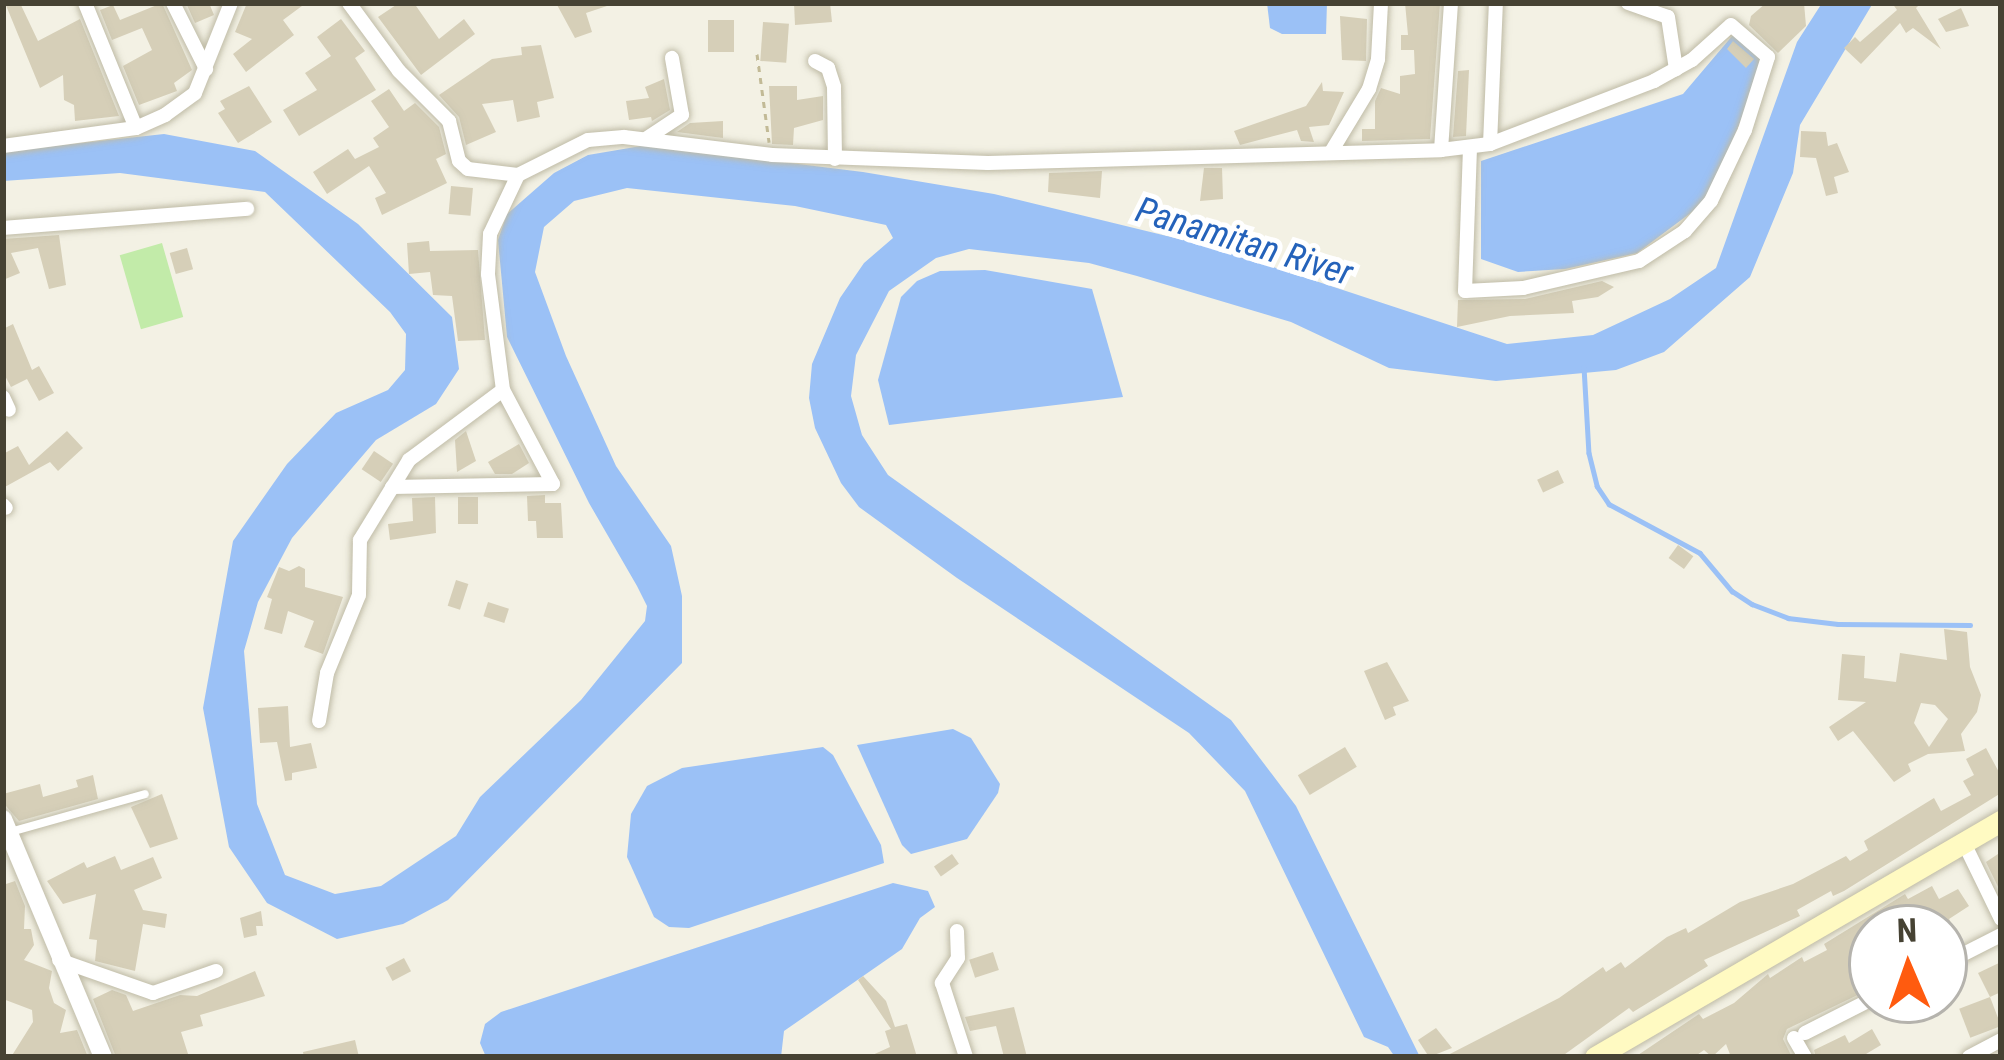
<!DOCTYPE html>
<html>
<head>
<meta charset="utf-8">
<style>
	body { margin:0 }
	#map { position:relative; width:2004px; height:1060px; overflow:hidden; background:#f3f1e4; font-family:"Roboto Condensed",sans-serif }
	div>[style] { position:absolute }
	.green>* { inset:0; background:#c2eba9; transform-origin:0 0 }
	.water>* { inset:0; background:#9bc1f6 }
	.stream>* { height:4.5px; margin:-2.25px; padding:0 2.25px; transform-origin:2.25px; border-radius:2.25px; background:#9bc1f6 }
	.building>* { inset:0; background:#d6cfb8; transform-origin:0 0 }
	.path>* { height:3px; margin-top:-1.5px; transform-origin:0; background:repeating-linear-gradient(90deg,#c2ba96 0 6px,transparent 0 12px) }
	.roads { filter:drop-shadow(0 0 3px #bfbba6) drop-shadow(0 0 3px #bfbba6) }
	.service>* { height:8px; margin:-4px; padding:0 4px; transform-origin:4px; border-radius:4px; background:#fff }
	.minor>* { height:14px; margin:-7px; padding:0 7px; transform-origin:7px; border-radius:7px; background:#fff }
	.tertiary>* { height:18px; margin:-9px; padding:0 9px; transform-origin:9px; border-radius:9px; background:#fff }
	.secondary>* { height:21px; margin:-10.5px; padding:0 10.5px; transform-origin:10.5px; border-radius:10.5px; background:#fffac2 }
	span { translate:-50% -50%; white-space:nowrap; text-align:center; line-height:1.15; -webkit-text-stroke:10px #fff; paint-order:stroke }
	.water-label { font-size:36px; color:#2462ba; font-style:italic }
	.frame { position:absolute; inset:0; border:6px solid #464233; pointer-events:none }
	.north { position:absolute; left:1848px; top:904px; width:120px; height:120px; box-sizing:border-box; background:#fff; border:3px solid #b5b3ad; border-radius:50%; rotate:358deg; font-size:33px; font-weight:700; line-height:48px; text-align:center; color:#464233 }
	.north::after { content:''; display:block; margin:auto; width:42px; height:54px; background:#ff5b0f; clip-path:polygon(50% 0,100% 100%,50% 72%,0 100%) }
</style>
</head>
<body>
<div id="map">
	<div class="green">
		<div style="left:162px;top:243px;width:77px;height:44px;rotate:74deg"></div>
	</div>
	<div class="water">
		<div style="clip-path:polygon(1267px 3px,1327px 3px,1326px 34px,1282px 34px,1270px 28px)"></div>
		<div style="clip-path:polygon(1822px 3px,1873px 3px,1800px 125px,1793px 173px,1750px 277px,1664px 352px,1616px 370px,1496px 381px,1389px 368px,1291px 322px,1137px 276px,1089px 263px,969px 249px,936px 258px,889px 291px,856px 355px,851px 396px,862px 435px,888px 475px,1231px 720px,1296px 806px,1420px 1057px,1395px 1057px,1388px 1047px,1364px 1037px,1245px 791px,1189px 733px,957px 578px,859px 507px,841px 483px,815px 428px,809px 398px,812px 364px,840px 298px,864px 263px,893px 238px,886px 225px,795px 206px,627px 188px,574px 201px,544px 227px,535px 272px,566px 356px,616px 466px,671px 546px,682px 596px,682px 663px,448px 900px,403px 924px,337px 939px,267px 903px,229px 847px,203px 708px,233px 541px,287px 464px,336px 413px,388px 390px,405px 370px,406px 334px,390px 312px,265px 192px,120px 173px,3px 181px,3px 153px,8px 151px,164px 134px,255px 151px,358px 224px,452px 317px,459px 369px,436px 404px,376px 440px,292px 538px,258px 602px,244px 651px,257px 804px,285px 875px,335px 894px,381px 886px,456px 836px,480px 797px,581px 700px,645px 621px,647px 606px,637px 586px,589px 503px,507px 337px,498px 240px,507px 214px,554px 173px,588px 155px,647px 145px,863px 172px,994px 194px,1212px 247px,1507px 344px,1593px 335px,1670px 299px,1716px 268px,1797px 42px)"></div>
		<div style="clip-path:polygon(1733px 35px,1766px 59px,1708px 200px,1637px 253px,1565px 269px,1518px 272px,1481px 259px,1481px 161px,1683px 94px)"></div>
		<div style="clip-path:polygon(985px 270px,1092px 289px,1123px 397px,889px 425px,878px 380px,901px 297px,917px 281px,940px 271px)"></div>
		<div style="clip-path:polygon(953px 729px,971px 738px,1000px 784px,998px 793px,967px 839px,911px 854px,902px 845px,857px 745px)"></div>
		<div style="clip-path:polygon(823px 747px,833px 755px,881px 845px,884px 863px,689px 928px,669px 927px,654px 917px,627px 857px,631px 814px,647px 786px,682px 768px)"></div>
		<div style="clip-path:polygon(893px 883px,928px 891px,935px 907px,920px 918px,902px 949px,784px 1031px,781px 1057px,486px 1057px,480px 1043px,485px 1024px,501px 1012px)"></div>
	</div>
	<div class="stream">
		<div style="left:1584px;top:367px;width:86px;rotate:86.7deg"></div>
		<div style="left:1589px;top:453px;width:34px;rotate:76deg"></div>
		<div style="left:1597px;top:486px;width:22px;rotate:56deg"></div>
		<div style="left:1609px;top:504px;width:103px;rotate:28.3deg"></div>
		<div style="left:1700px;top:553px;width:50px;rotate:49.9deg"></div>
		<div style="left:1732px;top:591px;width:24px;rotate:33deg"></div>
		<div style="left:1752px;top:604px;width:39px;rotate:21deg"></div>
		<div style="left:1788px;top:618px;width:50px;rotate:6.8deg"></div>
		<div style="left:1838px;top:624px;width:132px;rotate:0.4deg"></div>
	</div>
	<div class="building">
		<div style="clip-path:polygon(5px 3px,20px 3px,38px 41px,80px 19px,119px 116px,75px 121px,74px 105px,64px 100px,63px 75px,40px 88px)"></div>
		<div style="clip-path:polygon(162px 3px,192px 70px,174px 83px,177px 91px,139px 105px,123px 66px,152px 50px,142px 28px,112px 40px,100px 10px,113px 5px,120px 20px)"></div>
		<div style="clip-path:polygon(186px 3px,209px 3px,214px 15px,195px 23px)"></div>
		<div style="clip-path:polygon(247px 3px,306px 3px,283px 20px,294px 35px,246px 72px,233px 54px,252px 39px,235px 32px)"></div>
		<div style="clip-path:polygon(399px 3px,414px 3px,439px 39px,464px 19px,475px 34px,421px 75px,378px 17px)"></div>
		<div style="clip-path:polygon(556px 3px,610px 3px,610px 5px,586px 13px,592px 32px,575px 38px)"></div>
		<div style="clip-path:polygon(794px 3px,830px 3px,832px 22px,795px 25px)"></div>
		<div style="clip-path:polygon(1405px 3px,1440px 3px,1430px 139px,1362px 141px,1362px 129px,1375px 129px,1375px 101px,1381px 88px,1400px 94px,1400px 76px,1415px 74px,1414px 50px,1401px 50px,1401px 35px,1408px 35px)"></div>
		<div style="clip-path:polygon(1766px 3px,1804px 3px,1806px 26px,1778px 53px,1749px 25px,1751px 16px)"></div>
		<div style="clip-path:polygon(1892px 3px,1921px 3px,1916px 8px,1941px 49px,1913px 28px,1906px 33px,1900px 23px,1861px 64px,1844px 48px,1855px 37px,1860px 42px,1897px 10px)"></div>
		<div style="clip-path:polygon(1961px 8px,1969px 26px,1946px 32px,1938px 19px)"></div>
		<div style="clip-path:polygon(1340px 16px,1367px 19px,1366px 61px,1342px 60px)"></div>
		<div style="clip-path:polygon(341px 19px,365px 51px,355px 58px,376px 90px,299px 136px,283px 110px,317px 90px,305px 73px,331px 56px,317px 37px)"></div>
		<div style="left:708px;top:20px;width:26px;height:32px"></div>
		<div style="left:763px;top:22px;width:26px;height:39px;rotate:4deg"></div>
		<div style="clip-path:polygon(1733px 41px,1754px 59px,1746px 68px,1727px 49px)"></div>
		<div style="clip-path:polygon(541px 45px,554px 98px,537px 102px,540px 117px,517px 122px,513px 100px,482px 104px,496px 132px,466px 145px,459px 117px,439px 95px,492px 59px,522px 55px,521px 47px)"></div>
		<div style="clip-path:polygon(1469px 70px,1466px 136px,1453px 137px,1458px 71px)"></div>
		<div style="clip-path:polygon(664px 79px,670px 110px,652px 121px,651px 117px,629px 120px,626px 101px,649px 98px,645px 87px)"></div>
		<div style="clip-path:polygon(1322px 82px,1323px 91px,1344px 92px,1329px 125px,1309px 127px,1314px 142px,1301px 141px,1297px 130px,1240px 145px,1234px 131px,1306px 106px)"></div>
		<div style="clip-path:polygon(249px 86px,272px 122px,238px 143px,218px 113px,225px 109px,220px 101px)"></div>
		<div style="clip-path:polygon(769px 86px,797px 86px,797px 100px,823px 96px,823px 120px,794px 128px,793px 145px,772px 144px)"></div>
		<div style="clip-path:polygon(389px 89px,404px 111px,415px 103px,439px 127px,446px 154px,436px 159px,447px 183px,382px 215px,375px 198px,386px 193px,369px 166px,327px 194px,313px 172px,348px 149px,355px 159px,379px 147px,373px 138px,389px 127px,371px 101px)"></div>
		<div style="clip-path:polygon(723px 121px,723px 138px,677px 132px,690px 123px)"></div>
		<div style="clip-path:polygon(1801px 131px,1826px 132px,1828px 146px,1837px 143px,1849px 172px,1834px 177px,1838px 193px,1826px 196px,1816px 158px,1800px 157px)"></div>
		<div style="clip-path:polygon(1204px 168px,1222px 168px,1223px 199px,1200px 201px)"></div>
		<div style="clip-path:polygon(1102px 171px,1100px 198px,1048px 192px,1049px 173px)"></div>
		<div style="left:451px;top:186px;width:22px;height:28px;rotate:5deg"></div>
		<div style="clip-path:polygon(59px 235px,66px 285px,49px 289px,38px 248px,11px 253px,20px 273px,3px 280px,3px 239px)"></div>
		<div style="clip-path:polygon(429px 241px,430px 251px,478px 250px,485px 340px,458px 341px,452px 296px,433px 295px,430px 272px,409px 274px,407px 243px)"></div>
		<div style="left:187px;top:248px;width:22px;height:18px;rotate:74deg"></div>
		<div style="clip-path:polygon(1602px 281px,1614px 287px,1598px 297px,1572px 301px,1574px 313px,1510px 316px,1457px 327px,1458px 300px,1525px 299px)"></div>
		<div style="clip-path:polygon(13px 324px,32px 370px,39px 366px,54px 393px,39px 401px,27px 379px,11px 387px,3px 372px,3px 329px)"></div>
		<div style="clip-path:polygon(67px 431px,83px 448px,58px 471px,50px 462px,3px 488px,3px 454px,18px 446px,29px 465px)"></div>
		<div style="clip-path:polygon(466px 431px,476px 461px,457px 472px,455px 440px)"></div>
		<div style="clip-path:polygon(519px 444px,529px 463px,512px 474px,495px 474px,488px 462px)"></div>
		<div style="left:374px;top:451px;width:23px;height:22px;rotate:34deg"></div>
		<div style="left:1558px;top:470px;width:14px;height:23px;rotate:65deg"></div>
		<div style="clip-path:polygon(545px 495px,545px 503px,561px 503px,563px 538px,537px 538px,536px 521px,528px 521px,527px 496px)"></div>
		<div style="clip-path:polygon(435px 497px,436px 533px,390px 540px,388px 524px,413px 521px,412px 498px)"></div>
		<div style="left:458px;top:497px;width:20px;height:27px"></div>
		<div style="left:1678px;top:545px;width:19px;height:16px;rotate:36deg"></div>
		<div style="clip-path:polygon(299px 566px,305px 569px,305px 587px,343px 597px,323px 654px,304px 647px,314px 621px,288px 611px,282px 634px,264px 629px,272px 599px,267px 597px,279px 567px,289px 571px)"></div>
		<div style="left:456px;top:580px;width:13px;height:27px;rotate:18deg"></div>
		<div style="left:488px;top:602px;width:22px;height:15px;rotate:18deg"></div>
		<div style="clip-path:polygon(evenodd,1944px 629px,1967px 632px,1970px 667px,1981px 695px,1977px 712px,1961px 734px,1965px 751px,1928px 754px,1908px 764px,1911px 771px,1894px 782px,1853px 731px,1838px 741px,1829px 727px,1866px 702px,1838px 700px,1842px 654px,1865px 656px,1864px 678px,1896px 682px,1900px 653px,1947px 660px,1944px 629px,1921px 703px,1935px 705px,1948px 719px,1929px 747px,1914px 723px,1921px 703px)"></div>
		<div style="clip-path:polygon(1387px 662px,1409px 701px,1393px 707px,1396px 715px,1385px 720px,1364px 671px)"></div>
		<div style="clip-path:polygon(288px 706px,290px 747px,311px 743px,317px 768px,292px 773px,292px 780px,285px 781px,277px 742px,260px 743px,258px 708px)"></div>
		<div style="left:1345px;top:747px;width:23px;height:55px;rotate:59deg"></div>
		<div style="clip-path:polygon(1986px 748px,2001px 776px,2001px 793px,1844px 891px,1833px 896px,1831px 891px,1797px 910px,1800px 916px,1704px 960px,1708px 966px,1633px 1012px,1629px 1008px,1561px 1057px,1444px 1057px,1559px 998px,1603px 967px,1606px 972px,1621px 962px,1625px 968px,1667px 937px,1686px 928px,1688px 933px,1740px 902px,1793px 884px,1846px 856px,1850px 861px,1868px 850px,1864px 841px,1934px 798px,1941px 811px,1971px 795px,1963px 781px,1974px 775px,1966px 759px)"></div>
		<div style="clip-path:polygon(93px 775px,98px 799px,19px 821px,6px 806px,3px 794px,40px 784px,43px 797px,78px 787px,76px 780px)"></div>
		<div style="clip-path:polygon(162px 794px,178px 839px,150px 848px,131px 807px)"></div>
		<div style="clip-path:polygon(2001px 852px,2001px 893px,1986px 862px)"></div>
		<div style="left:952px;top:854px;width:12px;height:22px;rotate:55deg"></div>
		<div style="clip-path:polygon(115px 856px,121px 870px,153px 857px,162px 878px,134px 890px,143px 910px,167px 914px,165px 928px,143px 924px,135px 971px,95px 961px,97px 940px,89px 939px,96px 894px,63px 904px,47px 881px,84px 862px,87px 868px)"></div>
		<div style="clip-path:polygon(15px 881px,25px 906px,24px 929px,31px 929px,34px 945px,24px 960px,52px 971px,49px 988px,54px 1003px,66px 1010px,60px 1033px,77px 1030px,88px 1057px,11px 1057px,33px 1022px,32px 1010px,3px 999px,3px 885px)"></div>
		<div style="clip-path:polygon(1932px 886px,1939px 899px,1958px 889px,1969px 906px,1949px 919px,1962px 942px,1944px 951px,1944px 928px,1872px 928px,1872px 988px,1787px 1029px,1783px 1039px,1792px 1057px,1731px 1057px,1726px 1044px,1712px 1057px,1704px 1050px,1694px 1057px,1635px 1057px,1699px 1014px,1703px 1019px,1734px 1003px,1768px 974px,1770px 978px,1802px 957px,1804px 962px,1827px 950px,1824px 944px,1905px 894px,1908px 899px)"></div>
		<div style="clip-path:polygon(261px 911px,263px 926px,256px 926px,257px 935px,244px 938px,240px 918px)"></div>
		<div style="left:993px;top:952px;width:19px;height:25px;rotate:72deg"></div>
		<div style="left:404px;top:958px;width:15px;height:21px;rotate:62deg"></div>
		<div style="clip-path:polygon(2001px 962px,2001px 992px,1990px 997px,1978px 973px)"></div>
		<div style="clip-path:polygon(255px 971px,265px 996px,200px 1015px,203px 1026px,181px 1032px,189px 1057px,116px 1057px,93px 999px,112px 990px,126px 995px,133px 1011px,180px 995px,197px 996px)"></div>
		<div style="clip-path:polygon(863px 976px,886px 1001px,895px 1027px,907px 1024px,917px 1057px,868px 1057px,890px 1047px,885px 1031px,891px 1029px,858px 980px)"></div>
		<div style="left:1990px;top:997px;width:31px;height:33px;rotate:69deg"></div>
		<div style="clip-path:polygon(1014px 1007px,1027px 1057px,1004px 1057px,996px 1026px,970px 1031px,965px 1017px)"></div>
		<div style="clip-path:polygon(1436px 1028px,1452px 1048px,1429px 1057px,1418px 1040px)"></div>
		<div style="clip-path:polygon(1872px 1029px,1881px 1045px,1861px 1057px,1816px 1057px,1814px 1050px,1845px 1035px,1849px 1043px)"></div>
		<div style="clip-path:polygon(355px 1040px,359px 1057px,304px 1057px,303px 1052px)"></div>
	</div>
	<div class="path">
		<div style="left:757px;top:54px;width:89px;rotate:82.2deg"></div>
	</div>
	<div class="roads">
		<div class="service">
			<div style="left:10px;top:832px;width:140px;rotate:-15.7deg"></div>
		</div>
		<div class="minor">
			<div style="left:85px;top:3px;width:135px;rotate:67.8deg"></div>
			<div style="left:173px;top:3px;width:74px;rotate:63.4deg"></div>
			<div style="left:349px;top:3px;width:84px;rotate:53.7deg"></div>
			<div style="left:399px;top:71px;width:71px;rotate:45deg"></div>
			<div style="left:449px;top:121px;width:41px;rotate:76deg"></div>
			<div style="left:459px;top:161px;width:12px;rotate:42deg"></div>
			<div style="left:468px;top:169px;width:50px;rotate:6.8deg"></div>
			<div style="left:1628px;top:3px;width:42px;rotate:19.3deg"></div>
			<div style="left:1668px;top:17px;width:53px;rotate:81.3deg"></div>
			<div style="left:815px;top:61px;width:15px;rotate:28deg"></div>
			<div style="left:828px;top:68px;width:20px;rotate:72deg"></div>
			<div style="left:834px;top:87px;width:72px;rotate:89.2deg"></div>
			<div style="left:647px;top:138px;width:42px;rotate:-33.3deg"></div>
			<div style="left:682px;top:115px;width:58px;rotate:-100deg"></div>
			<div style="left:1490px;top:144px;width:141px;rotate:-87.6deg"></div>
			<div style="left:3px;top:146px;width:134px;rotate:-7.7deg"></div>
			<div style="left:136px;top:128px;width:32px;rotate:-24deg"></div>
			<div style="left:165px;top:115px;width:37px;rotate:-36deg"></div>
			<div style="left:195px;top:93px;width:97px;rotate:-68.2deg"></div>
			<div style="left:1441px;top:150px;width:147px;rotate:-86.1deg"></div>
			<div style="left:1331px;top:152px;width:74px;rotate:-58.9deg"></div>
			<div style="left:1369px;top:89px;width:31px;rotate:-73deg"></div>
			<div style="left:1378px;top:59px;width:56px;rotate:-86.9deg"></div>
			<div style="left:3px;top:228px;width:245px;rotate:-4.5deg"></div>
			<div style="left:3px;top:397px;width:14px;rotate:65deg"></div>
			<div style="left:392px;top:487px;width:161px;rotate:-1.1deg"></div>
			<div style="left:553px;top:484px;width:106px;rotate:-118deg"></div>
			<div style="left:503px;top:390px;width:117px;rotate:-97.4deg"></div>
			<div style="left:488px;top:274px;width:40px;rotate:-87.1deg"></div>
			<div style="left:490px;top:234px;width:65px;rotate:-64.6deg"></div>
			<div style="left:518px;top:175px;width:78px;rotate:-26.6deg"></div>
			<div style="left:588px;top:140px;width:36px;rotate:-5deg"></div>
			<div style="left:624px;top:137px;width:149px;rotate:6.9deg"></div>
			<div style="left:772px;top:155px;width:216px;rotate:2.1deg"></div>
			<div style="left:988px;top:163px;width:453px;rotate:-1.6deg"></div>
			<div style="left:1441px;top:150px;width:49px;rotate:-7deg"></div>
			<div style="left:1490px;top:144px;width:176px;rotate:-21deg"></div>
			<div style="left:1654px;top:81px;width:43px;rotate:-28.9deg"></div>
			<div style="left:1692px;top:60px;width:52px;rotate:-41.9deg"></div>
			<div style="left:1731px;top:25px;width:49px;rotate:40.9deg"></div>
			<div style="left:1768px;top:57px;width:77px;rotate:107.5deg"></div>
			<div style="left:1745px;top:130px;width:79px;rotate:115.6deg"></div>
			<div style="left:1711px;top:201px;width:40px;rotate:131deg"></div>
			<div style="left:1685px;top:231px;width:55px;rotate:146.9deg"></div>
			<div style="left:1639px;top:261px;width:119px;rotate:166.9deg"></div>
			<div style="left:1523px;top:288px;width:58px;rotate:177deg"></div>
			<div style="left:1465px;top:291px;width:144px;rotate:-88deg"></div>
			<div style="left:3px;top:505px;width:4px;rotate:45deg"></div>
			<div style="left:319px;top:721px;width:49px;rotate:-80.5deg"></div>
			<div style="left:327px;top:673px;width:84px;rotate:-67.7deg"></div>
			<div style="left:359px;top:595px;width:55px;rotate:-89deg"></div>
			<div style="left:360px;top:540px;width:94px;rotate:-58.5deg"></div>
			<div style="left:409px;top:460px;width:117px;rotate:-36.7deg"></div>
			<div style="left:1963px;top:841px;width:87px;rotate:64deg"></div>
			<div style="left:957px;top:931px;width:27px;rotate:88deg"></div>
			<div style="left:958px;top:958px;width:30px;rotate:123deg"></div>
			<div style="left:942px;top:983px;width:78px;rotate:72deg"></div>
			<div style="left:59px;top:960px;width:100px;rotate:19.3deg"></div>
			<div style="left:153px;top:993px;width:67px;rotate:-19.2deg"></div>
			<div style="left:1944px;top:964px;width:64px;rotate:-27deg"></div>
			<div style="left:1805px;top:1033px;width:75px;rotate:-26.9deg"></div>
			<div style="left:1794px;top:1038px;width:22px;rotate:60deg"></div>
			<div style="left:1969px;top:1057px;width:36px;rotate:-28deg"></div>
		</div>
		<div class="tertiary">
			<div style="left:3px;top:819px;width:258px;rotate:67.2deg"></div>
		</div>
		<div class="secondary">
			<div style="left:1595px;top:1057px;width:470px;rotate:-30.2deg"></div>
		</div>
	</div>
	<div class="water-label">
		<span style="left:1244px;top:242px;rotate:17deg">Panamitan River</span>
	</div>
	<div class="frame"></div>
	<div class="north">N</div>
</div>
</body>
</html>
